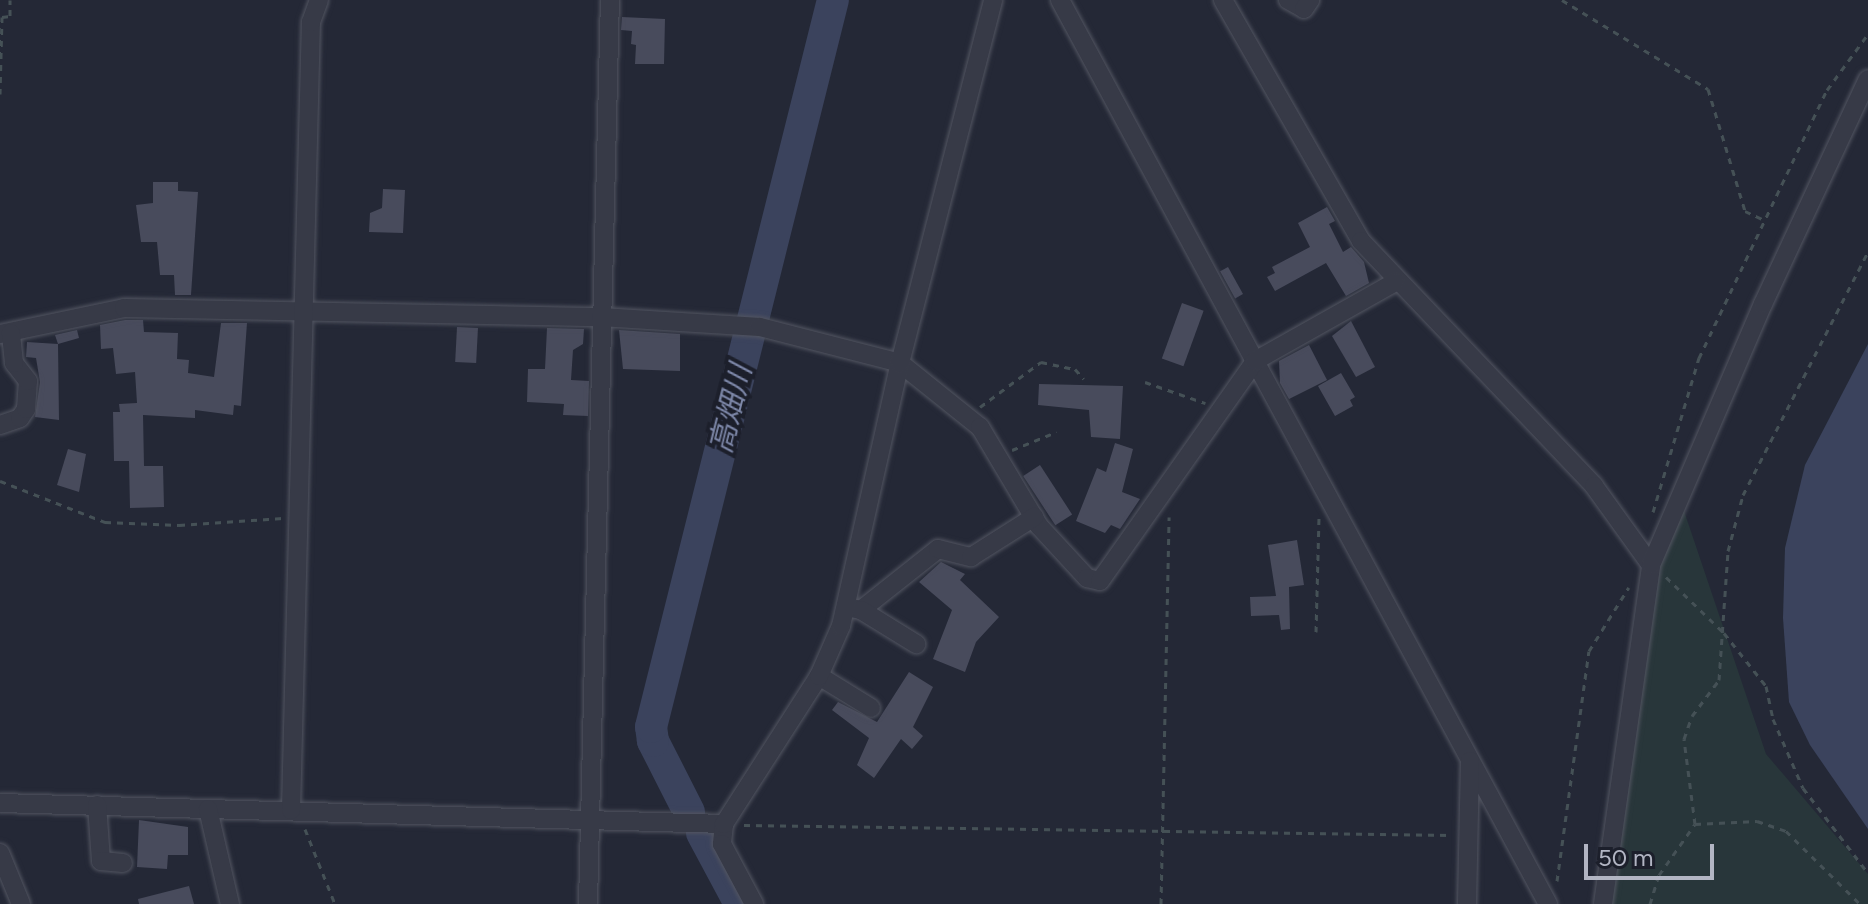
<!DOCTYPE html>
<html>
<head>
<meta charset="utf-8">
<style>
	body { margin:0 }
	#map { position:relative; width:1868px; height:904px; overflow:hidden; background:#242836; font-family:Figtree,"Noto Sans JP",sans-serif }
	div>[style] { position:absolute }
	.green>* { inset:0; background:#28363a }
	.water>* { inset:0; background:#3b435d }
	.river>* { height:32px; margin:-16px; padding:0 16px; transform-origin:16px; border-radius:16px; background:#3b435d }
	.building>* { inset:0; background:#484b5c; transform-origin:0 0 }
	.path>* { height:3px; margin-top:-1.5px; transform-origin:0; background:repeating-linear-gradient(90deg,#455156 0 6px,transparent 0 12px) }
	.roads { filter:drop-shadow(0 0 2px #525561) drop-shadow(0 0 2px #525561) }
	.street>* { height:18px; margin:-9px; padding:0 9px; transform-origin:9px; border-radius:9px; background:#373a47 }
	span { translate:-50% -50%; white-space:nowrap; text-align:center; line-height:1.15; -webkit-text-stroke:8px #1c1f2b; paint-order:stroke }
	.water-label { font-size:30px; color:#7d87a8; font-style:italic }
	.scale { position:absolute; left:1584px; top:844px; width:130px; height:36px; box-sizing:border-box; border:4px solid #b2b5c3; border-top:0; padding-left:10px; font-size:24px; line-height:28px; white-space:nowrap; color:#b2b5c3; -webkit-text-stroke:6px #1c1f2b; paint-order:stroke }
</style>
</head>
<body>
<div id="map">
	<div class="green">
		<div style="clip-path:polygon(1679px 496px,1766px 754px,1868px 874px,1868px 904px,1595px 904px,1635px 616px)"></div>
	</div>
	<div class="water">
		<div style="clip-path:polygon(1868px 344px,1868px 829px,1810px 745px,1789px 702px,1783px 618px,1785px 548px,1805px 465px)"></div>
	</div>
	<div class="river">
		<div style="left:689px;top:812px;width:80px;rotate:-116.9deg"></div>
		<div style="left:653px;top:741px;width:14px;rotate:-98deg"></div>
		<div style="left:651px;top:727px;width:749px;rotate:-75.95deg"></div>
		<div style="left:702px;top:833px;width:81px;rotate:61.8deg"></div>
	</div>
	<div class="building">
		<div style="clip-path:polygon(622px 17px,665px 19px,664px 64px,635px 64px,636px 45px,631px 44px,632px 31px,621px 30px)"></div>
		<div style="clip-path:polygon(153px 182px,178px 182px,178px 191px,198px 192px,191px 295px,175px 295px,174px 275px,160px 275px,157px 242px,141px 242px,136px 205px,153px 203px)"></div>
		<div style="clip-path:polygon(383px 189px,405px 190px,403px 233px,369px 232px,370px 213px,382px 208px)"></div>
		<div style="clip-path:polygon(1327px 207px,1335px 221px,1329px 224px,1343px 252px,1351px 247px,1364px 262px,1369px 283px,1346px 296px,1326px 263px,1275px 291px,1267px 277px,1275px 273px,1272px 267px,1310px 247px,1298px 223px)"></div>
		<div style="left:1228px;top:267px;width:31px;height:9px;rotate:61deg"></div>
		<div style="left:1182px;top:303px;width:23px;height:59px;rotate:20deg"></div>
		<div style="clip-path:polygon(125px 320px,143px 320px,144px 332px,178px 333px,177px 359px,189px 360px,188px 373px,214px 377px,221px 323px,247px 323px,241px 406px,234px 405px,233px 415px,195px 410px,195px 418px,143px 415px,144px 466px,163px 466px,164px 507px,130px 508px,129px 461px,114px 461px,113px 412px,120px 412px,119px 404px,137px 403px,135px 372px,116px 374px,113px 348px,101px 349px,100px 325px)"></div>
		<div style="clip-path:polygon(1351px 321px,1375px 367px,1356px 377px,1332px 336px)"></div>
		<div style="left:457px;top:327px;width:21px;height:35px;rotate:3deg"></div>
		<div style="clip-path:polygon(547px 328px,584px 329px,583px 344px,573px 350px,571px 380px,589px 381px,588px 416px,563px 415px,564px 404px,527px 402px,528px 369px,545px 369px)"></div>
		<div style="clip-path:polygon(77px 330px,79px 338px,58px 344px,59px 420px,35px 417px,40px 382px,36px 358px,26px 357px,27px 342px,58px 344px,55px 335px)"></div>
		<div style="clip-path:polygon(619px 330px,680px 334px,680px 371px,623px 369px)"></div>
		<div style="clip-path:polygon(1309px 345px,1327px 380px,1289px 399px,1280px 383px,1279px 361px)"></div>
		<div style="clip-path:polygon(1341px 373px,1355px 397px,1350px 400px,1353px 406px,1335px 416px,1318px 386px)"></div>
		<div style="clip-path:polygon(1039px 384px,1123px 386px,1120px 439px,1091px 437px,1089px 410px,1038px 405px)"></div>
		<div style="clip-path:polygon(1115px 443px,1133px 449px,1122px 492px,1140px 499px,1120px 529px,1111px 525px,1105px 533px,1076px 521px,1097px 468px,1106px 472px)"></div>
		<div style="clip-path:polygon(68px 449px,86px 454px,79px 492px,57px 485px)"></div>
		<div style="left:1040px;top:465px;width:59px;height:20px;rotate:57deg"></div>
		<div style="clip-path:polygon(1297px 540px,1304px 585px,1289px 587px,1290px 629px,1281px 630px,1279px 615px,1251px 616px,1250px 597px,1276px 596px,1268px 545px)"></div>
		<div style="clip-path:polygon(941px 562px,965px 574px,960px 580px,999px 617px,976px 642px,965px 672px,933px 659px,952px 610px,919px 582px)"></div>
		<div style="clip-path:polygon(909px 672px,933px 687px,913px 727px,923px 736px,912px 749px,901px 739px,874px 778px,857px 765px,869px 738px,832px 710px,838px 702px,877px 722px)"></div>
		<div style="clip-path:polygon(139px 820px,188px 827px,188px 855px,168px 855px,167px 869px,137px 867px)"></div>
		<div style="clip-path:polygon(189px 886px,194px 904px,139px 904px,138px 899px)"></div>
	</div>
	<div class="path">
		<div style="left:1562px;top:0;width:171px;rotate:31.4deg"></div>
		<div style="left:1708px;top:89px;width:127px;rotate:73.1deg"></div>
		<div style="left:1745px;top:211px;width:21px;rotate:25deg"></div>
		<div style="left:0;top:94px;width:77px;rotate:-88.5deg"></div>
		<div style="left:2px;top:17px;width:8px;rotate:-7deg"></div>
		<div style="left:10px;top:16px;width:16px;rotate:-90deg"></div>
		<div style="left:1145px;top:382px;width:64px;rotate:19.3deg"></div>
		<div style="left:980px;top:407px;width:76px;rotate:-36.4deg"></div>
		<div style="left:1041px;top:362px;width:35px;rotate:12deg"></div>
		<div style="left:1075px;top:369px;width:13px;rotate:48deg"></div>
		<div style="left:1012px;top:450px;width:48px;rotate:-22.2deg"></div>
		<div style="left:0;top:481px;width:113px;rotate:21.3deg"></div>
		<div style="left:105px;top:522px;width:74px;rotate:2.3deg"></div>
		<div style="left:179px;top:525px;width:104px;rotate:-3.9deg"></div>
		<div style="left:1653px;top:512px;width:161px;rotate:-73.4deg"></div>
		<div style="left:1699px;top:358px;width:297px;rotate:-64.5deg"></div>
		<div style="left:1827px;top:90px;width:69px;rotate:-53.8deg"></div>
		<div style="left:1666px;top:577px;width:81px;rotate:44deg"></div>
		<div style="left:1724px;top:633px;width:68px;rotate:51.6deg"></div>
		<div style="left:1766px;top:686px;width:34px;rotate:78deg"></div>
		<div style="left:1773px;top:719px;width:75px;rotate:66.5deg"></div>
		<div style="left:1803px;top:788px;width:107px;rotate:52.6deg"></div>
		<div style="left:1316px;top:632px;width:114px;rotate:-88.5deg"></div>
		<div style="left:1695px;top:824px;width:62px;rotate:-2.8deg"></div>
		<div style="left:1757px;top:821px;width:31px;rotate:19deg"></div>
		<div style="left:1786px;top:831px;width:104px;rotate:44.6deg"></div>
		<div style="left:744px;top:825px;width:708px;rotate:0.81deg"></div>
		<div style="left:305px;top:829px;width:81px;rotate:68.2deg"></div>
		<div style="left:1557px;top:881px;width:232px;rotate:-82.1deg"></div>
		<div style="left:1589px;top:651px;width:75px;rotate:-58deg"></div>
		<div style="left:1161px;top:904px;width:387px;rotate:-88.8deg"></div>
		<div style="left:1650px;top:904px;width:30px;rotate:-73deg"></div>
		<div style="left:1659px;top:875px;width:62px;rotate:-54.8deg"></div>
		<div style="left:1695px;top:824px;width:86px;rotate:-97.4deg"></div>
		<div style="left:1684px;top:739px;width:24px;rotate:-71deg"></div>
		<div style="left:1692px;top:716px;width:45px;rotate:-53.1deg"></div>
		<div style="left:1719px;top:680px;width:129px;rotate:-86deg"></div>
		<div style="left:1728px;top:551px;width:58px;rotate:-75deg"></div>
		<div style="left:1743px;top:495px;width:273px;rotate:-62.8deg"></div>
	</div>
	<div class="roads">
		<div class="street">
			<div style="left:1060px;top:0;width:1027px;rotate:61.64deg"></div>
			<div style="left:1223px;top:0;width:278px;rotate:60.2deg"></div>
			<div style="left:1361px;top:241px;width:338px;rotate:46.4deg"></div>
			<div style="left:1594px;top:486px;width:97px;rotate:54.2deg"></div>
			<div style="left:1288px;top:0;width:18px;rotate:29deg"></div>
			<div style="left:1304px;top:9px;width:11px;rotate:-56deg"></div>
			<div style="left:0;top:334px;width:127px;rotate:-11.8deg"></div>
			<div style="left:124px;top:308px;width:477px;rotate:1.1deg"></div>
			<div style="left:601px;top:317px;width:159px;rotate:3.6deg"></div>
			<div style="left:760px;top:327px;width:145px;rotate:14.4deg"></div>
			<div style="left:900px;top:363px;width:102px;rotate:38.7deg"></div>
			<div style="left:980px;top:427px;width:115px;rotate:59.2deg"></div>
			<div style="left:1039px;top:526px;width:71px;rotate:47.3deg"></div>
			<div style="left:1087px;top:578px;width:13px;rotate:13deg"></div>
			<div style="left:1100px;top:581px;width:269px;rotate:-54.8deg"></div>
			<div style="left:1255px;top:361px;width:161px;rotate:-29.4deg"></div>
			<div style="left:0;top:425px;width:21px;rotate:-19deg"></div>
			<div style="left:20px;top:418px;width:11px;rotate:-56deg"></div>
			<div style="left:26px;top:409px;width:28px;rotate:-86deg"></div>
			<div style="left:28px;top:381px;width:23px;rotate:-128deg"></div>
			<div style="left:14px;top:363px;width:30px;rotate:-96deg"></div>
			<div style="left:846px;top:607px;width:15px;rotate:11deg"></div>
			<div style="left:861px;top:610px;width:98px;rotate:-38.4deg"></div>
			<div style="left:938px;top:549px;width:34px;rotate:14deg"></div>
			<div style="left:971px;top:557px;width:75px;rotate:-32.4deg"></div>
			<div style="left:861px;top:610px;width:65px;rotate:31.7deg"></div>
			<div style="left:819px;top:676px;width:61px;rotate:31.6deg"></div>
			<div style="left:0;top:803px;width:724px;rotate:1.66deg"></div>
			<div style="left:724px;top:824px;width:20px;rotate:96deg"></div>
			<div style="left:722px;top:844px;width:68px;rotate:61.9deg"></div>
			<div style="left:97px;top:805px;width:56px;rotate:85.9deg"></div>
			<div style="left:101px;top:861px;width:22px;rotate:5deg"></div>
			<div style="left:208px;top:809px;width:98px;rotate:77deg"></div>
			<div style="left:291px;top:810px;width:788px;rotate:-88.55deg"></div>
			<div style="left:311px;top:22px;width:23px;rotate:-70deg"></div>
			<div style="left:724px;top:824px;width:176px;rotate:-57.3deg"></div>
			<div style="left:819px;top:676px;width:55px;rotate:-66.3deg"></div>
			<div style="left:841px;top:626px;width:270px;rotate:-77.4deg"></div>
			<div style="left:900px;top:363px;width:375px;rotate:-75.6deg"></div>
			<div style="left:0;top:853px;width:55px;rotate:67.6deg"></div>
			<div style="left:588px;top:904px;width:904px;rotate:-88.61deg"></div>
			<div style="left:1467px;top:904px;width:143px;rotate:-88.8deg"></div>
			<div style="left:1603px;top:904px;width:342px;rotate:-81.9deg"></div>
			<div style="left:1651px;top:565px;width:284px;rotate:-66.8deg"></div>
			<div style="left:1763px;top:304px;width:248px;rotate:-65deg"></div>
		</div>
	</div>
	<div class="water-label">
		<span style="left:731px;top:409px;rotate:-76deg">高畑川</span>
	</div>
	<div class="scale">50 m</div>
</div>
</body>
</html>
